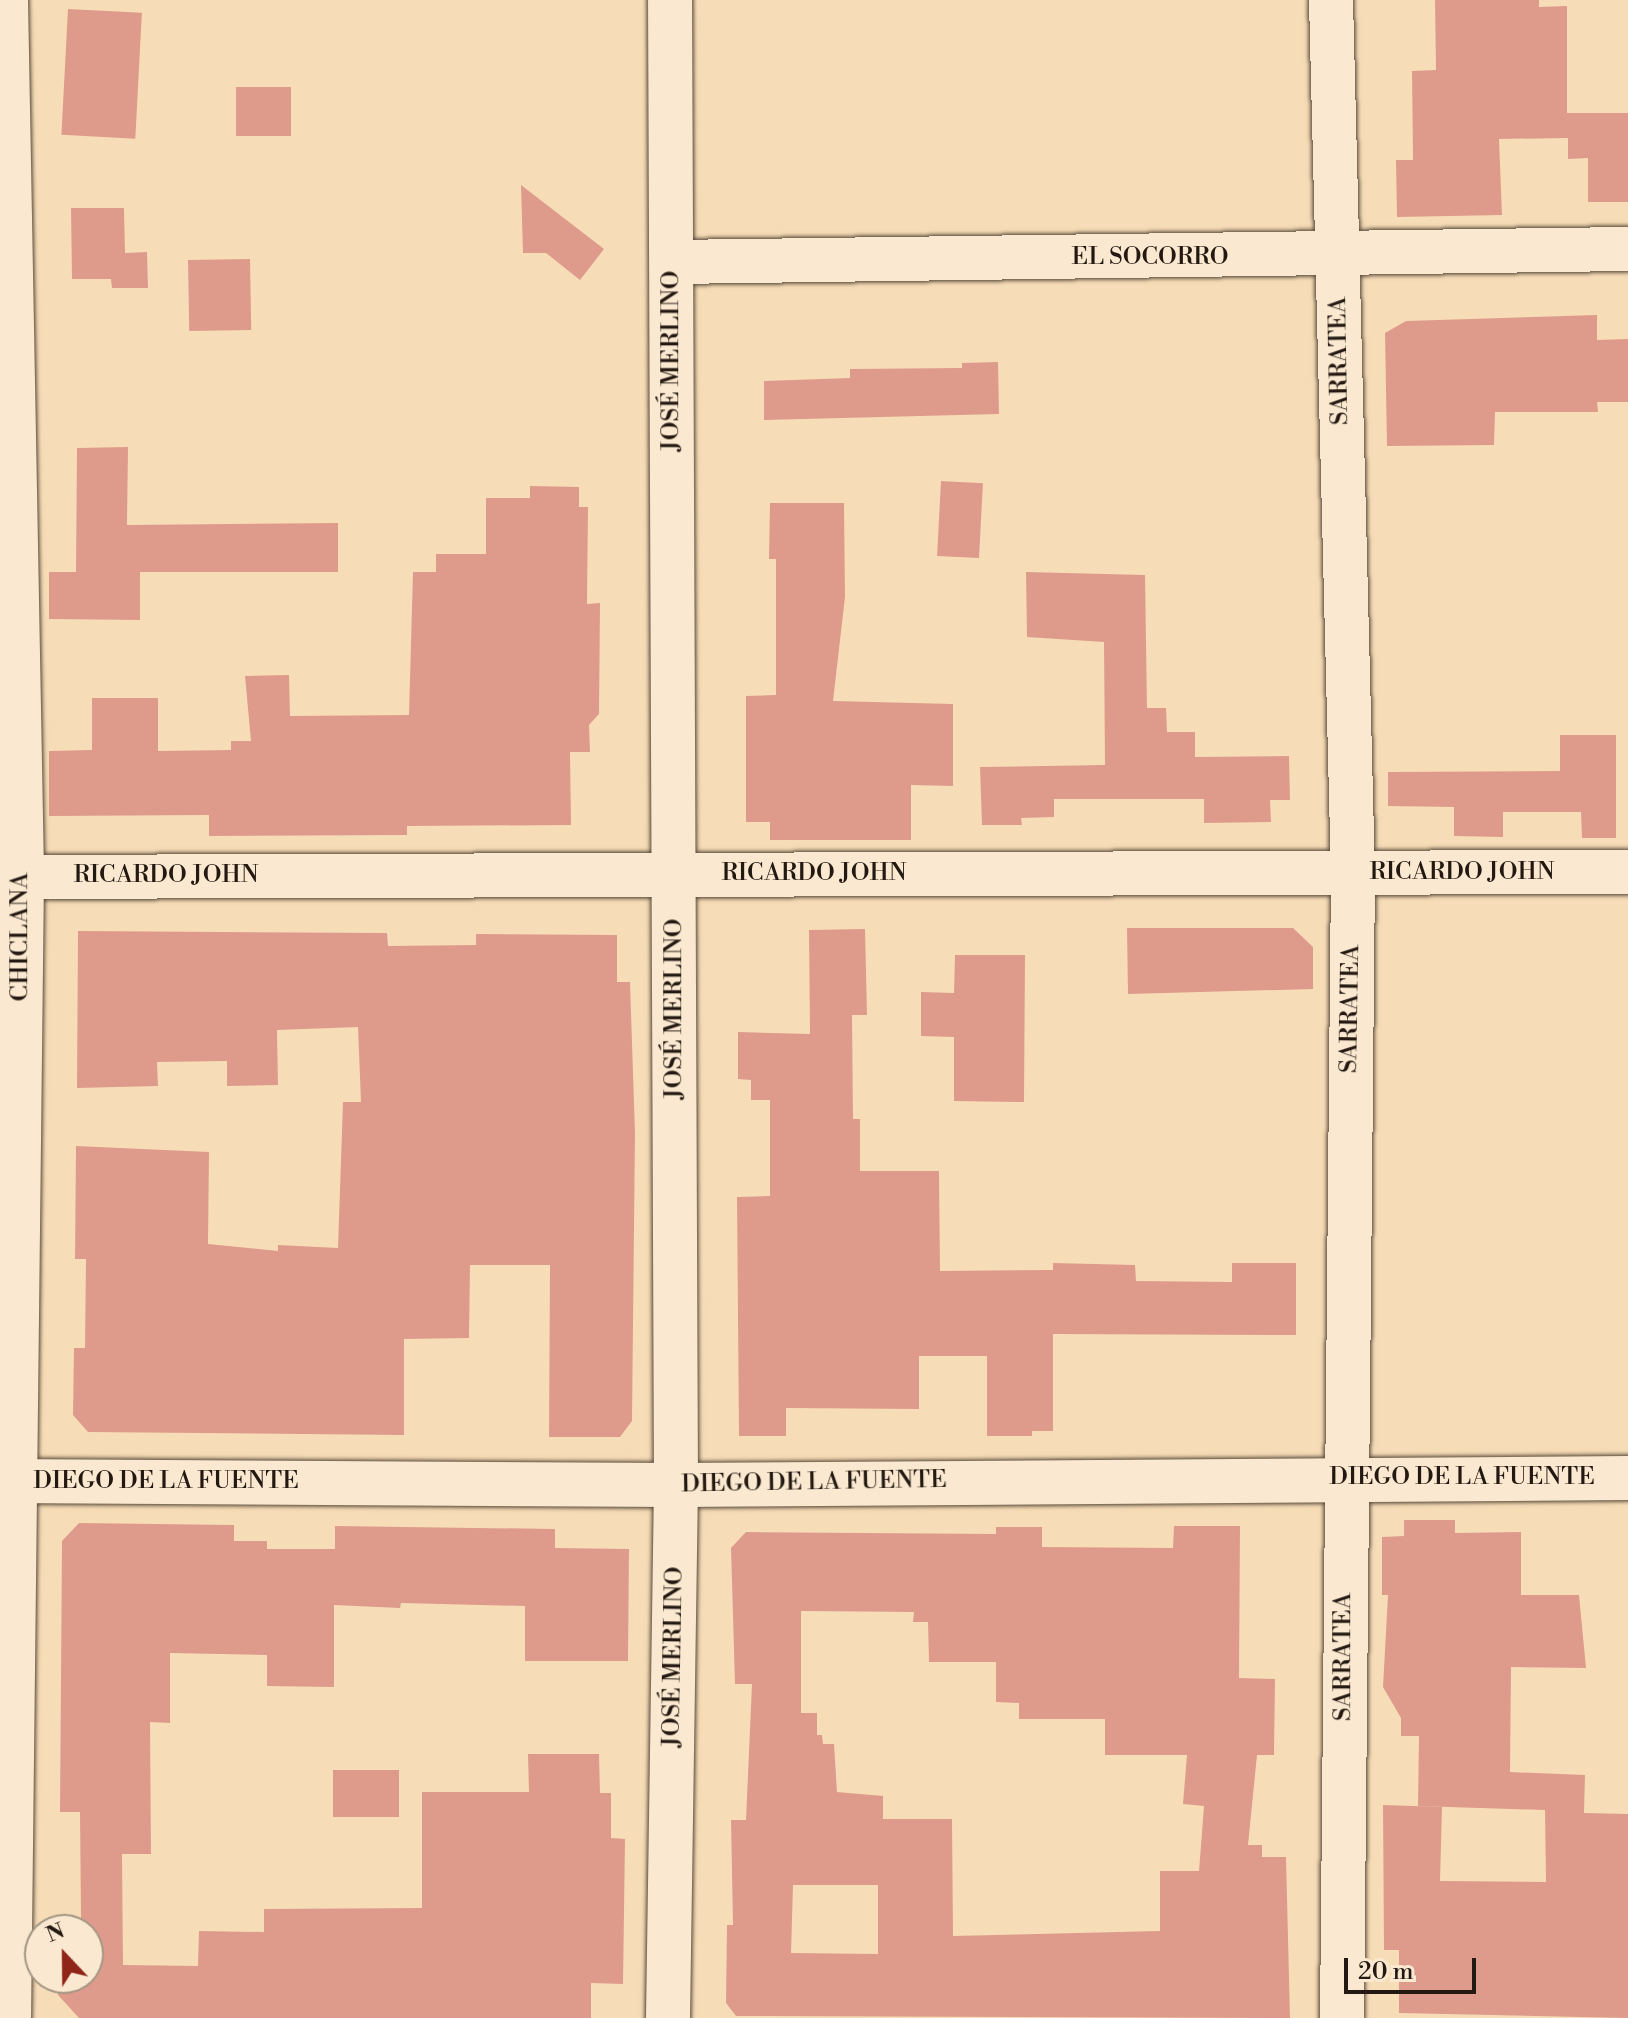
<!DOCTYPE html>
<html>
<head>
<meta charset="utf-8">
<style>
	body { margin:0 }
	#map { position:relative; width:1628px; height:2018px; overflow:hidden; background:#f7ddb7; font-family:"Libre Bodoni",serif }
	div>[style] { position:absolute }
	.building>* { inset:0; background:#de9b8b; transform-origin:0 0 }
	.roads { filter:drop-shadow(0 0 2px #594a3b) drop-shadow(0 0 2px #594a3b) }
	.minor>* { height:44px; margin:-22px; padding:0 22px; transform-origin:22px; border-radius:22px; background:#fae9d0 }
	span { translate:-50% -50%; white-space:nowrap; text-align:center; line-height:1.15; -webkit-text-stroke:6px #fae9d0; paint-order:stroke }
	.street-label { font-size:24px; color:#241912 }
	.north { position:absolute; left:24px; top:1914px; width:80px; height:80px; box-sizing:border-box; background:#fae9d0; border:2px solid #a49684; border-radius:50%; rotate:338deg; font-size:22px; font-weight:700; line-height:32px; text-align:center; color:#241912 }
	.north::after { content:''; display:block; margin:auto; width:28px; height:36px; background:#8f2418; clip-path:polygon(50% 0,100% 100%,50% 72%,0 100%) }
	.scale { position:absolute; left:1344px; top:1958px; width:132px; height:36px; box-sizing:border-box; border:4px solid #241912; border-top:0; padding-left:10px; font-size:24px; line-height:28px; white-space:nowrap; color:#241912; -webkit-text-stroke:6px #fae9d0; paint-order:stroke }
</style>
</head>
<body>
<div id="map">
	<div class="building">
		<div style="clip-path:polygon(1435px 0,1539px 0,1539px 7px,1567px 6px,1567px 113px,1628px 113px,1628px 202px,1588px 202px,1588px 158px,1568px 159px,1568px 138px,1499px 139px,1502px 215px,1397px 217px,1396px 160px,1413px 160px,1412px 71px,1436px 70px)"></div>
		<div style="left:68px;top:9px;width:74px;height:126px;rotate:3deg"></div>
		<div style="left:236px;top:87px;width:55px;height:49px"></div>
		<div style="clip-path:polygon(521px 185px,604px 249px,580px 280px,546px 253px,523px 253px)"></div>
		<div style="clip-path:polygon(71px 208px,124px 208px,125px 253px,147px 252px,148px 288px,112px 288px,111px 279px,72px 279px)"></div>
		<div style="left:250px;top:259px;width:71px;height:62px;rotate:89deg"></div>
		<div style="clip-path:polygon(1597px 315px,1597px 340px,1628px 339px,1628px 402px,1597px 402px,1598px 412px,1495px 412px,1494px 445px,1387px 446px,1385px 333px,1406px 321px)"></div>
		<div style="clip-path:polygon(998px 362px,999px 414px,764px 420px,764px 381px,850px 378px,850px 369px,962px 368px,962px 363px)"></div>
		<div style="clip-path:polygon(128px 447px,127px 525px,338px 523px,338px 572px,140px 572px,140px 620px,49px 619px,49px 572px,76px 572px,77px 448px)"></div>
		<div style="left:941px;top:481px;width:42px;height:75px;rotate:3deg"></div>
		<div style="clip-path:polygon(530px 486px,579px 487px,579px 507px,588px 507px,587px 604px,600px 603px,599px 714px,589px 725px,590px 752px,570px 752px,571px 825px,407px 826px,407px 835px,209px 836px,209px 815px,49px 816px,49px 751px,92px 750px,92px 698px,158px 698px,158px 751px,231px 750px,231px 741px,251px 741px,245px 676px,289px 675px,290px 716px,409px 715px,413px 572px,436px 572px,436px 554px,486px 554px,486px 498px,530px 498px)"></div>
		<div style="clip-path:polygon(770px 503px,844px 503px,845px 597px,833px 701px,953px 704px,953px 786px,911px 785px,911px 840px,770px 840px,770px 822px,746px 822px,746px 696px,776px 695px,776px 559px,769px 559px)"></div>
		<div style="clip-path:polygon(1026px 572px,1145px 575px,1147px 708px,1166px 708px,1167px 732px,1195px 732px,1195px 757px,1289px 756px,1290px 800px,1270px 800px,1271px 822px,1204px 823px,1204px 799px,1054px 799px,1054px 817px,1021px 818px,1022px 825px,982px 825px,980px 767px,1105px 765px,1104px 642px,1027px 637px)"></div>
		<div style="clip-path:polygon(1560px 735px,1616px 735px,1616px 838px,1582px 838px,1581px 812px,1503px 812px,1503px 837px,1454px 836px,1454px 807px,1388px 806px,1388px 772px,1560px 771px)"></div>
		<div style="clip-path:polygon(1127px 928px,1293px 928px,1313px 947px,1313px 989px,1128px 994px)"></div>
		<div style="clip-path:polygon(865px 929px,867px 1015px,852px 1015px,853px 1119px,860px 1119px,860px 1171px,939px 1171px,940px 1271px,1053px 1270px,1053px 1263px,1135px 1265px,1136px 1281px,1232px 1282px,1232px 1263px,1296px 1263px,1296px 1335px,1053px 1334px,1053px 1431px,1032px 1431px,1032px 1436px,987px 1436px,987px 1356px,919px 1356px,919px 1409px,786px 1408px,786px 1436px,739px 1436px,737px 1197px,770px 1196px,770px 1100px,751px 1100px,751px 1080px,738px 1079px,738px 1032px,810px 1034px,809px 930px)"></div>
		<div style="clip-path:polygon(78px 931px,387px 933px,388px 946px,476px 945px,476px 934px,617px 935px,617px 982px,630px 982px,635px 1133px,632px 1421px,620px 1437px,549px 1437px,550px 1265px,470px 1265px,469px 1338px,404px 1339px,404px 1435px,88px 1432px,73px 1415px,74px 1348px,85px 1348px,86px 1259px,75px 1259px,76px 1146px,209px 1152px,208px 1244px,278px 1251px,278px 1245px,338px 1248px,343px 1102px,361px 1102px,358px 1027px,277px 1030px,278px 1085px,227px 1086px,227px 1061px,157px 1062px,158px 1086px,77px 1088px)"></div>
		<div style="clip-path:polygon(955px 955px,1025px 955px,1024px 1102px,954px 1101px,954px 1037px,921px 1036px,921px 992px,954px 993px)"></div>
		<div style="clip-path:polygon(1404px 1520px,1455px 1520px,1455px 1533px,1521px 1532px,1521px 1595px,1579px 1595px,1586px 1668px,1511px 1667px,1510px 1772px,1585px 1775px,1584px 1813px,1628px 1814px,1628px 2018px,1399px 2013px,1399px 1950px,1384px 1950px,1383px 1805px,1442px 1807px,1440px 1881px,1546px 1882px,1545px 1810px,1418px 1806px,1419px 1736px,1401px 1736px,1401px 1718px,1383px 1687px,1388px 1595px,1382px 1595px,1382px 1537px,1404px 1536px)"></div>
		<div style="clip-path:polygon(79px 1523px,234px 1525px,234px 1541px,267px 1541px,267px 1549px,335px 1549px,335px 1526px,555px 1529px,555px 1548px,629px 1549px,628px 1661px,525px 1661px,525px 1606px,401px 1603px,400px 1608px,334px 1605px,334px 1687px,267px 1686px,267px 1655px,170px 1653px,170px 1723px,150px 1722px,151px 1854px,122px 1854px,123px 1965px,198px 1966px,199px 1931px,264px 1932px,264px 1909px,422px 1908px,422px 1792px,529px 1792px,528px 1754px,599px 1754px,600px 1793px,611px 1793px,611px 1838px,625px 1839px,623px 1984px,591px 1983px,591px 2018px,79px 2018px,58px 1995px,58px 1978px,88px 1978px,88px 1930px,58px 1930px,58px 1919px,81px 1919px,80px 1812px,60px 1812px,62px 1541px)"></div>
		<div style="clip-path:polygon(evenodd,1174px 1526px,1240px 1526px,1239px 1678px,1275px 1679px,1274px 1755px,1257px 1755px,1248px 1845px,1262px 1845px,1262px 1857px,1286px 1857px,1290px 2018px,736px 2016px,726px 2003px,727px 1925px,733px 1925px,731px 1820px,746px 1820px,752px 1684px,735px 1684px,731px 1548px,746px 1532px,996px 1534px,996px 1527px,1042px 1527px,1042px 1547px,1173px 1548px,1174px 1526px,801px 1611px,914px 1612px,913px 1622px,928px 1622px,929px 1662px,996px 1662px,996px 1702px,1019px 1703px,1019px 1719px,1105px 1719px,1105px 1755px,1187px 1755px,1183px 1804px,1204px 1806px,1199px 1871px,1160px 1871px,1160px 1931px,953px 1936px,952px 1819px,883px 1819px,883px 1796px,837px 1792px,834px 1744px,823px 1744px,822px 1735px,817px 1735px,817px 1713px,801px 1713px,801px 1611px,1174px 1526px,793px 1885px,878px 1885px,878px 1954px,791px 1953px,793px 1885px)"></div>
		<div style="left:333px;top:1770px;width:66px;height:47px"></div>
	</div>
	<div class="roads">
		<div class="minor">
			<div style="left:6px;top:0;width:877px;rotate:88.95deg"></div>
			<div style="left:22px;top:877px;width:1141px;rotate:90.65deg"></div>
			<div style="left:1331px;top:0;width:873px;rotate:88.56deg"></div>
			<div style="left:1353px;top:873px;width:1145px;rotate:90.55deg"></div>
			<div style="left:672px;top:262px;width:956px;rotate:-0.78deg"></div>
			<div style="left:0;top:877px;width:1628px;rotate:-0.18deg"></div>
			<div style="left:0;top:1481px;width:676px;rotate:0.34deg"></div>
			<div style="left:676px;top:1485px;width:952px;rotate:-0.42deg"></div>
			<div style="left:668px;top:2018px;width:533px;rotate:-89.14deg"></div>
			<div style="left:676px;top:1485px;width:1485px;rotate:-90.23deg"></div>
		</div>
	</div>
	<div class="street-label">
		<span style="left:1150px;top:258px">EL SOCORRO</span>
		<span style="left:672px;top:361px;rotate:-90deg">JOSÉ MERLINO</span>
		<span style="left:1340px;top:361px;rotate:-91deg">SARRATEA</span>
		<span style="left:1462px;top:873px">RICARDO JOHN</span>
		<span style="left:814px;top:874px">RICARDO JOHN</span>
		<span style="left:166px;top:876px">RICARDO JOHN</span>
		<span style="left:21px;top:937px;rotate:-90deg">CHICLANA</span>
		<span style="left:675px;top:1009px;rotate:-90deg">JOSÉ MERLINO</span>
		<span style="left:1351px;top:1009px;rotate:-89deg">SARRATEA</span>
		<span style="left:1462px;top:1478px">DIEGO DE LA FUENTE</span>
		<span style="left:166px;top:1482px">DIEGO DE LA FUENTE</span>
		<span style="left:814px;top:1483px;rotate:-1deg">DIEGO DE LA FUENTE</span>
		<span style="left:674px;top:1657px;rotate:-89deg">JOSÉ MERLINO</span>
		<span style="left:1344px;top:1657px;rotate:-90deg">SARRATEA</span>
	</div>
	<div class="north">N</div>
	<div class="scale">20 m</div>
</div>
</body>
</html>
